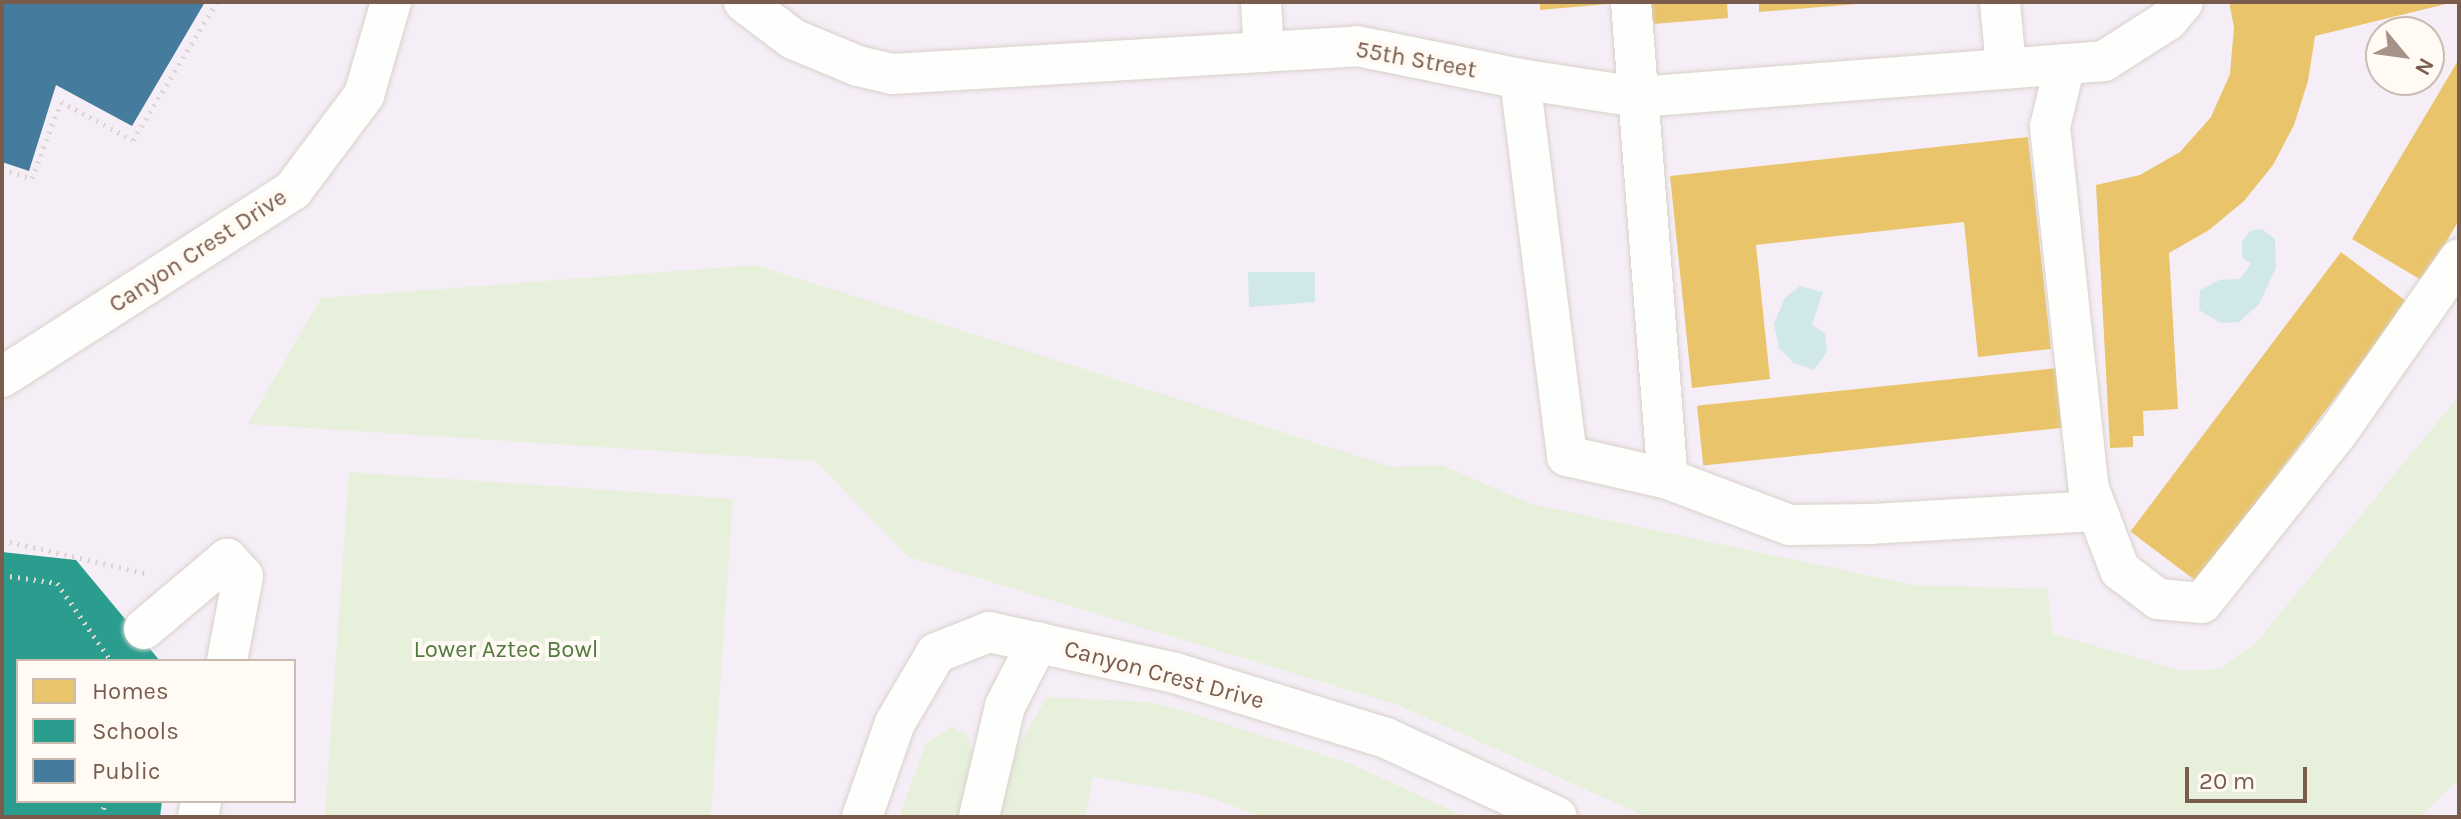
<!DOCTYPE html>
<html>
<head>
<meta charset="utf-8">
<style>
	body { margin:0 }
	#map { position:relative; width:2461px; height:819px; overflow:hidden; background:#f9f5f0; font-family:Karla,sans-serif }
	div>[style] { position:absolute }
	.education>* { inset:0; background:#f6eef6 }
	.green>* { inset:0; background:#e7f0db; transform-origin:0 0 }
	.water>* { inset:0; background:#d0e8ea }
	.homes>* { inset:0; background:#e9c46a; transform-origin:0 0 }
	.schools>* { inset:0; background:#2a9d8f }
	.public>* { inset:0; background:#457b9d }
	.path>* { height:5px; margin-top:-2.5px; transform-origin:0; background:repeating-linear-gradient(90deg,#dcd5d0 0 2px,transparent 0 8px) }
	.roads { filter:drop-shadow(0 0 2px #d7d1cb) drop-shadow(0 0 2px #d7d1cb) }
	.minor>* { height:40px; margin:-20px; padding:0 20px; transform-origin:20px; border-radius:20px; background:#fefefd }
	span { translate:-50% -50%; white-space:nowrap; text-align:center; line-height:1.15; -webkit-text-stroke:8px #fffaf3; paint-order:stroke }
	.street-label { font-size:24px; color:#7a5c4d }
	.park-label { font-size:24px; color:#537a41 }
	.frame { position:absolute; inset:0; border:4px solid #7a5c4d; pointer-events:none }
	.legend { position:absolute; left:16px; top:659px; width:280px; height:144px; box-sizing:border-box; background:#fffaf3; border:2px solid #cabbb1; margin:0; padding:10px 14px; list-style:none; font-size:24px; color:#7a5c4d }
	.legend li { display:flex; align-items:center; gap:16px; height:40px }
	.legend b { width:40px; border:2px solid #cabbb1 }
	.north { position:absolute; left:2365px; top:16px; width:80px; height:80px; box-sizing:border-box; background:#fffaf3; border:2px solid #cabbb1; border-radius:50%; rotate:119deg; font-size:22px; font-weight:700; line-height:32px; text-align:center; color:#7a5c4d }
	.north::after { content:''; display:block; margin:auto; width:28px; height:36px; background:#a69286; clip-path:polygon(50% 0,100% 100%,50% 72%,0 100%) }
	.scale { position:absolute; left:2185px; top:767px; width:122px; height:36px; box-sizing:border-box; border:4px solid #7a5c4d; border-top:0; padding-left:10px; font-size:24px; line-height:28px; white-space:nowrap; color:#7a5c4d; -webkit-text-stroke:6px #fffaf3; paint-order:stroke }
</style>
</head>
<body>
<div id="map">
	<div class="education">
		<div style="clip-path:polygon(evenodd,2px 2px,2459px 2px,2459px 817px,2px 817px,2px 2px,2381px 32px,2429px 32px,2429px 80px,2381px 80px,2381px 32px,2px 2px,18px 661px,294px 661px,294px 801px,18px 801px,18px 661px)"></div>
	</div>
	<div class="green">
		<div style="clip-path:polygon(756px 265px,1392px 467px,1441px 465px,1531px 504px,1913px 585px,2047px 589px,2053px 634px,2183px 671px,2220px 669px,2255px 644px,2459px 396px,2459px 779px,2420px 817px,1647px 817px,1398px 705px,909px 557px,815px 461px,248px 424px,321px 298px)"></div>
		<div style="left:349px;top:472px;width:385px;height:346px;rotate:4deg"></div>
		<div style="clip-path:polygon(1047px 697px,1146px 702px,1178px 709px,1349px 763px,1466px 817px,1262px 817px,1203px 795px,1093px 777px,1085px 817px,999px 817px,1019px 744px)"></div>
		<div style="clip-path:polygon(951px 727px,968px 735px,972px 753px,958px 817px,899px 817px,926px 743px)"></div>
	</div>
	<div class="water">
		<div style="clip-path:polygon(2262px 229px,2275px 239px,2276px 268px,2259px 304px,2239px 322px,2221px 323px,2199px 310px,2200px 290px,2219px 280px,2240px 279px,2251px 264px,2242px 257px,2242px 242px,2250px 231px)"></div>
		<div style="clip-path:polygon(1248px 272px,1315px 272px,1315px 302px,1249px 307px)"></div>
		<div style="clip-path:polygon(1800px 286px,1823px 292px,1812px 324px,1825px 334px,1827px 352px,1814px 370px,1794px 363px,1779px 348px,1774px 324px,1785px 298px)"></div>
	</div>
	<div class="homes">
		<div style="clip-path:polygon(1540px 2px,1608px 2px,1608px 4px,1540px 10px)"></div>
		<div style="clip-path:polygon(1651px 2px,1727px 2px,1728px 18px,1653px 24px)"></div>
		<div style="clip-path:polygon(1759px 2px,1858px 2px,1858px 4px,1759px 12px)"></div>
		<div style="clip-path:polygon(2229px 2px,2450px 3px,2315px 36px,2308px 81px,2294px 125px,2273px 165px,2244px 201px,2209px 230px,2169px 253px,2178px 409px,2143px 411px,2144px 436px,2133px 436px,2133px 447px,2110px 448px,2096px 185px,2140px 175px,2180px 152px,2211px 117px,2230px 74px,2234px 27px)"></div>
		<div style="clip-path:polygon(2459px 59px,2459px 220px,2423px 281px,2352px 239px)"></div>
		<div style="clip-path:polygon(2028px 137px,2051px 349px,1978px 357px,1964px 222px,1756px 245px,1770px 379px,1692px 388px,1670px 176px)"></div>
		<div style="left:2341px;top:252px;width:83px;height:350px;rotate:37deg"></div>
		<div style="left:2057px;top:368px;width:60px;height:362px;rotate:84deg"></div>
	</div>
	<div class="schools">
		<div style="clip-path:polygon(2px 552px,76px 560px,160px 661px,18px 661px,18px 801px,162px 801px,160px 817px,2px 817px)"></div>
	</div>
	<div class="public">
		<div style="clip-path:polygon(2px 2px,205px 2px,132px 126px,56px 85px,29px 171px,2px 162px)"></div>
	</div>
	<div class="path">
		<div style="left:2px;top:169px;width:31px;rotate:17deg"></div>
		<div style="left:32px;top:178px;width:81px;rotate:-69.1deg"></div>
		<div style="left:61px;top:102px;width:81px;rotate:27.8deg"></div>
		<div style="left:133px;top:140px;width:162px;rotate:-58.7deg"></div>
		<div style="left:2px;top:540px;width:151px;rotate:13deg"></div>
		<div style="left:2px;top:575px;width:56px;rotate:8.3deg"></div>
		<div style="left:57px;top:583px;width:95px;rotate:55.3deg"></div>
		<div style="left:102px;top:817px;width:16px;rotate:-79deg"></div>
	</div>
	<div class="roads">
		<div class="minor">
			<div style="left:744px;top:2px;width:61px;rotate:37.1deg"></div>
			<div style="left:793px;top:39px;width:70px;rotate:22.6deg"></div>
			<div style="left:858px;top:66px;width:35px;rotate:13deg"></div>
			<div style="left:892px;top:74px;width:466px;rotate:-3.4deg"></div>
			<div style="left:1357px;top:46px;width:166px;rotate:11.4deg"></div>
			<div style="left:1520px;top:79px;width:119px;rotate:8.7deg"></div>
			<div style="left:1638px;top:97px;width:467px;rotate:-4.4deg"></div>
			<div style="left:2104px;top:61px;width:76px;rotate:-32.6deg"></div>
			<div style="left:2168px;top:20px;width:23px;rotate:-50deg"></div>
			<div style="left:1261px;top:2px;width:50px;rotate:86.6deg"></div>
			<div style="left:1631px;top:2px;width:478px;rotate:85.6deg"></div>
			<div style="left:2000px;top:2px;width:66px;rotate:84.8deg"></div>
			<div style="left:2065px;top:64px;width:65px;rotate:103.4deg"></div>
			<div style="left:2050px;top:127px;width:364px;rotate:83.9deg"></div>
			<div style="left:2089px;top:489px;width:87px;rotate:69.1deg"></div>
			<div style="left:2120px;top:570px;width:48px;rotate:37.3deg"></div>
			<div style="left:2158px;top:599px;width:44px;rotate:5.2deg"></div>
			<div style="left:2202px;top:603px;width:218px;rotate:-51.5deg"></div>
			<div style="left:2338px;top:432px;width:211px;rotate:-55deg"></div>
			<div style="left:1520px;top:79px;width:380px;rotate:82.9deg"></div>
			<div style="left:1567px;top:456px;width:104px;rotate:12.8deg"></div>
			<div style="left:1668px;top:479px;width:130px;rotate:20.7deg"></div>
			<div style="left:1790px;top:525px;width:81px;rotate:-0.7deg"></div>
			<div style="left:1871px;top:524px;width:226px;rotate:-3.3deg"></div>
			<div style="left:2px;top:377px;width:346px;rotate:-32.7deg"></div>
			<div style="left:293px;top:190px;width:119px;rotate:-53.2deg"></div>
			<div style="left:364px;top:95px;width:97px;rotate:-73.8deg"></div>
			<div style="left:144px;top:629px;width:109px;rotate:-40.1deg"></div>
			<div style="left:227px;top:559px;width:23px;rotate:47deg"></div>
			<div style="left:243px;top:576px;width:86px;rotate:100.7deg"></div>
			<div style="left:198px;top:817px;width:16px;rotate:-79deg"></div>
			<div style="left:862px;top:817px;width:100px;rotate:-70.7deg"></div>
			<div style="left:895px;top:723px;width:81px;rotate:-59.6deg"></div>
			<div style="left:936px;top:653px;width:57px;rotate:-21.6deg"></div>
			<div style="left:989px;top:632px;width:190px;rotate:12.4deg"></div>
			<div style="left:1175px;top:673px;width:221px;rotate:17.1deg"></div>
			<div style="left:1386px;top:738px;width:188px;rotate:24.8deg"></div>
			<div style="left:979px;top:817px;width:114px;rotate:-76.8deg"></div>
			<div style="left:1005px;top:706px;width:72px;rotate:-62.7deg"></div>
		</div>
	</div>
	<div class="street-label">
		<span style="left:1416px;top:60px;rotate:10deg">55th Street</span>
		<span style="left:198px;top:251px;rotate:-33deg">Canyon Crest Drive</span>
		<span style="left:1164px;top:675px;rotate:15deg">Canyon Crest Drive</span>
	</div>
	<div class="park-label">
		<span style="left:506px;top:650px">Lower Aztec Bowl</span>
	</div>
	<div class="frame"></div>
	<ul class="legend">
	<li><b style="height:22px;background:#e9c46a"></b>Homes</li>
	<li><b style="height:22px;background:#2a9d8f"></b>Schools</li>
	<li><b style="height:22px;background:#457b9d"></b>Public</li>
	</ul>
	<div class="north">N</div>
	<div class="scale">20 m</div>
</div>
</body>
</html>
